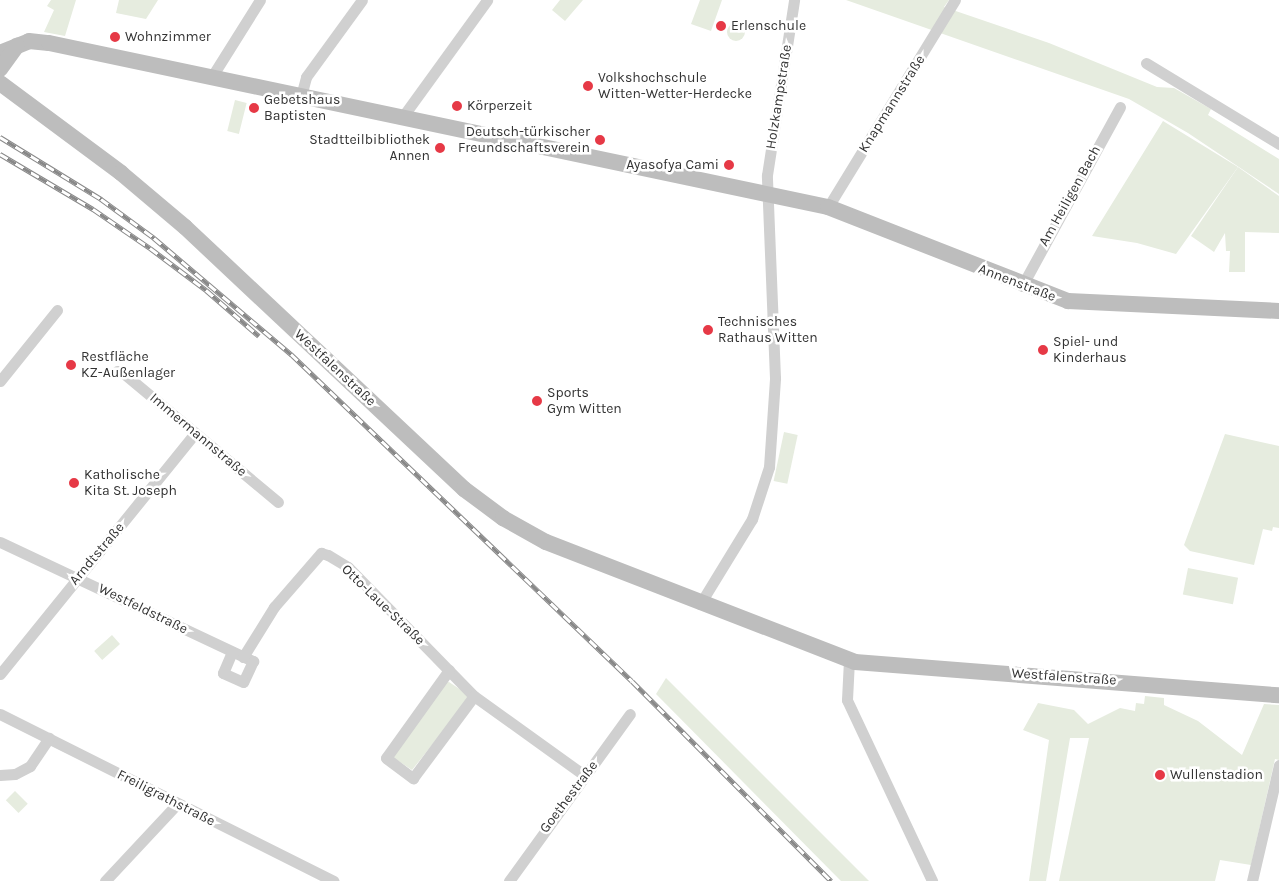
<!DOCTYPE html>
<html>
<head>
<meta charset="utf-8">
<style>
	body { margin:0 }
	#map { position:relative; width:1279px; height:881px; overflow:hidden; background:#fff; font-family:Karla,sans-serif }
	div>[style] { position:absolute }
	.green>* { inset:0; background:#e6ecdf; transform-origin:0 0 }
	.round { border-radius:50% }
	.street>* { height:11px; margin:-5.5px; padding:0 5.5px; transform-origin:5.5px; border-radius:5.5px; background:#d0d0d0 }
	.secondary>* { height:16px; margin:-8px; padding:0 8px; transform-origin:8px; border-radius:8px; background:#bdbdbd }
	.rail>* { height:5px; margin-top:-2.5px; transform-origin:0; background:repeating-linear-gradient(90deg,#fff 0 9px,#888 0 18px); box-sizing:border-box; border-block:1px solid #888 }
	.dots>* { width:14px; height:14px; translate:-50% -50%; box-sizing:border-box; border:2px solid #fff; border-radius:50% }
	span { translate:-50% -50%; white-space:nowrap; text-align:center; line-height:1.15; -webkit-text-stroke:5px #fff; paint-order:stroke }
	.poi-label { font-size:14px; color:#333 }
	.left { translate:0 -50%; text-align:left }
	.right { translate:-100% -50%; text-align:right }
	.street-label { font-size:14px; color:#333 }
</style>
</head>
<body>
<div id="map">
	<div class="green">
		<div style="clip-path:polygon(51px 0,76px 0,65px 36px,44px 32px,54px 10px,47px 6px)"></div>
		<div style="clip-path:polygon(119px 0,158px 0,146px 19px,116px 13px)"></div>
		<div style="clip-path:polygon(560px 0,583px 0,565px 21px,552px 10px)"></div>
		<div style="clip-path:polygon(700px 0,722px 0,711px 31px,691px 24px)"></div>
		<div style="clip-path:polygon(846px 0,949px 0,944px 7px,1049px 43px,1157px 87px,1174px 88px,1211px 109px,1208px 115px,1279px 159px,1279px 194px,1188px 133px,1129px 99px)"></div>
		<div class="round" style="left:727px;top:23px;width:18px;height:18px"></div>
		<div style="left:235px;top:100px;width:12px;height:32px;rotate:14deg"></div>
		<div style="clip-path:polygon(1163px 121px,1238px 167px,1176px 254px,1137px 243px,1092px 236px)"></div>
		<div style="clip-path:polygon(1238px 167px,1279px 196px,1279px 233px,1245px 232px,1245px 272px,1229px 272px,1230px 251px,1226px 251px,1225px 233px,1214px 252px,1191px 236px)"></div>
		<div style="left:784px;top:432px;width:14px;height:50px;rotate:12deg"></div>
		<div style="clip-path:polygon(1225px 434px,1279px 446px,1279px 528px,1273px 527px,1272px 531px,1263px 529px,1254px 565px,1190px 551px,1184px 545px)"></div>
		<div style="left:1188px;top:568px;width:51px;height:27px;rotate:11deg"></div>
		<div style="left:112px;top:635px;width:12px;height:24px;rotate:48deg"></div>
		<div style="clip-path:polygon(666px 678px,869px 881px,841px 881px,656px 694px)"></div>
		<div style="clip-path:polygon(449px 682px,467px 694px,467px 701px,412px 770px,394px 758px,394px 751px,444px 683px)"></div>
		<div style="clip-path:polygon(1145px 696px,1164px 698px,1164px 705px,1198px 721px,1242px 755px,1264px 704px,1279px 705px,1279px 760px,1275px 759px,1251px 865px,1220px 860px,1215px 881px,1059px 881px,1089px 738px,1070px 738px,1046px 881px,1029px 881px,1049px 740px,1023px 730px,1038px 703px,1074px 710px,1088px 724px,1120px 708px,1135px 711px,1136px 703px,1144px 704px)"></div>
		<div style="left:15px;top:791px;width:18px;height:13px;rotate:45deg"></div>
	</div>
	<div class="street">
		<div style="left:1146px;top:63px;width:156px;rotate:31.3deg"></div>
		<div style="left:211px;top:78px;width:92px;rotate:-57.9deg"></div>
		<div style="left:301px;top:96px;width:20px;rotate:-75deg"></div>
		<div style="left:306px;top:77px;width:95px;rotate:-54deg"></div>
		<div style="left:401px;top:119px;width:147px;rotate:-54.1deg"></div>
		<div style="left:828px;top:207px;width:243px;rotate:-58.5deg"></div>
		<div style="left:1022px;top:286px;width:204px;rotate:-61.3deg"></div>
		<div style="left:117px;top:371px;width:5px;rotate:11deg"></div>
		<div style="left:122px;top:372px;width:203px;rotate:39.8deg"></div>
		<div style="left:0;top:381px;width:91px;rotate:-51.2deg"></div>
		<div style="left:0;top:542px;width:280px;rotate:25.2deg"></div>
		<div style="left:253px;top:661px;width:23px;rotate:115deg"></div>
		<div style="left:243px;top:682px;width:22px;rotate:-156deg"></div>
		<div style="left:223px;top:673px;width:23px;rotate:-67deg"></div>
		<div style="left:700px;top:604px;width:100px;rotate:-58.5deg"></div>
		<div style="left:752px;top:519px;width:55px;rotate:-71.9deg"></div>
		<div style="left:769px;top:467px;width:89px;rotate:-86.1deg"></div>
		<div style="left:775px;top:378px;width:203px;rotate:-92.3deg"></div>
		<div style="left:767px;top:175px;width:177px;rotate:-81.2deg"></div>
		<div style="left:243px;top:657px;width:59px;rotate:-58.2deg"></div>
		<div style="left:274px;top:607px;width:72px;rotate:-49deg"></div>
		<div style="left:321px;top:553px;width:7px;rotate:16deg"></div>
		<div style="left:328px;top:555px;width:23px;rotate:31deg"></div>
		<div style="left:348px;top:567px;width:180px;rotate:45.7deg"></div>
		<div style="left:474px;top:696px;width:135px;rotate:35.7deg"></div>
		<div style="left:849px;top:660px;width:40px;rotate:92.9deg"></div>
		<div style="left:847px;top:700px;width:200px;rotate:64.8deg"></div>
		<div style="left:449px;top:670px;width:108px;rotate:125.6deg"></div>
		<div style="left:386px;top:758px;width:34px;rotate:37deg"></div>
		<div style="left:413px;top:778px;width:102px;rotate:-53.4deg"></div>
		<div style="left:0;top:674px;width:310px;rotate:-51deg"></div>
		<div style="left:0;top:714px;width:373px;rotate:26.6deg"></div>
		<div style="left:0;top:775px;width:15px;rotate:-4deg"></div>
		<div style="left:15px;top:774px;width:17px;rotate:-28deg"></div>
		<div style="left:30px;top:766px;width:34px;rotate:-56deg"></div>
		<div style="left:105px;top:881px;width:105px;rotate:-46.9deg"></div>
		<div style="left:509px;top:881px;width:206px;rotate:-54.1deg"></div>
		<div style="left:1252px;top:881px;width:119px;rotate:-76.9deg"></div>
	</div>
	<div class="secondary">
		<div style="left:0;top:53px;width:31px;rotate:-22deg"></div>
		<div style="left:29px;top:41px;width:20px;rotate:6deg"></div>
		<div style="left:49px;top:43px;width:796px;rotate:11.89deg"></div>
		<div style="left:828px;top:207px;width:258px;rotate:21.4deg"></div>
		<div style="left:1068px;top:301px;width:211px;rotate:2.7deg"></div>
		<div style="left:0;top:69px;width:29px;rotate:-54deg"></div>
		<div style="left:0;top:83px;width:151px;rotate:36.6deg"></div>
		<div style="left:121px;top:173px;width:84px;rotate:40.2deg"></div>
		<div style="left:185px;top:227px;width:383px;rotate:43.2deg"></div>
		<div style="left:464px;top:489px;width:49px;rotate:36.6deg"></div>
		<div style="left:503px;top:518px;width:49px;rotate:29.2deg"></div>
		<div style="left:546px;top:542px;width:331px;rotate:21.2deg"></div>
		<div style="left:855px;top:662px;width:425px;rotate:4.5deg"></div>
	</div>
	<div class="rail">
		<div style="left:0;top:137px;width:119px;rotate:31.5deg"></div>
		<div style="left:101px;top:199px;width:66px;rotate:36.3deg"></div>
		<div style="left:154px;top:238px;width:180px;rotate:40.3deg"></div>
		<div style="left:291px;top:354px;width:472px;rotate:43.8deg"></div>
		<div style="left:632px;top:681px;width:282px;rotate:45.1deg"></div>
		<div style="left:0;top:154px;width:108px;rotate:30.6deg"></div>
		<div style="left:93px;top:209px;width:69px;rotate:34.4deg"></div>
		<div style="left:150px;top:248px;width:70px;rotate:36.9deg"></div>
		<div style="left:206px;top:290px;width:70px;rotate:41deg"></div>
	</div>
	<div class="dots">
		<div style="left:721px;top:26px;background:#e63946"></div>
		<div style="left:115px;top:37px;background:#e63946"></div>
		<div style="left:588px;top:86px;background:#e63946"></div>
		<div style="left:457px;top:106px;background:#e63946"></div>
		<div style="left:254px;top:108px;background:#e63946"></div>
		<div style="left:600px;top:140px;background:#e63946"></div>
		<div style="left:440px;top:148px;background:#e63946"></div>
		<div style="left:729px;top:165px;background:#e63946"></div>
		<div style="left:708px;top:330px;background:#e63946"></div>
		<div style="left:1043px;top:350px;background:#e63946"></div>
		<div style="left:71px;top:365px;background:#e63946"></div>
		<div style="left:537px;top:401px;background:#e63946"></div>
		<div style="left:74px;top:483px;background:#e63946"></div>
		<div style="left:1160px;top:775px;background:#e63946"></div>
	</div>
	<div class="poi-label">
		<span class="left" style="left:731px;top:26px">Erlenschule</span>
		<span class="left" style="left:125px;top:37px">Wohnzimmer</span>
		<span class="left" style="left:598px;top:86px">Volkshochschule<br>Witten-Wetter-Herdecke</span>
		<span class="left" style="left:264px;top:108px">Gebetshaus<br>Baptisten</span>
		<span class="left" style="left:467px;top:106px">Körperzeit</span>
		<span class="right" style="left:590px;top:140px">Deutsch-türkischer<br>Freundschaftsverein</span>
		<span class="right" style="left:430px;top:148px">Stadtteilbibliothek<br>Annen</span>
		<span class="right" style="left:719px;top:165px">Ayasofya Cami</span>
		<span class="left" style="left:718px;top:330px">Technisches<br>Rathaus Witten</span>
		<span class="left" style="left:1053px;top:350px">Spiel- und<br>Kinderhaus</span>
		<span class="left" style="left:81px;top:365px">Restfläche<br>KZ-Außenlager</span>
		<span class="left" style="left:547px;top:401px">Sports<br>Gym Witten</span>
		<span class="left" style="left:84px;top:483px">Katholische<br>Kita St. Joseph</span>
		<span class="left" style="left:1170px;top:775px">Wullenstadion</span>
	</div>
	<div class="street-label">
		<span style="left:779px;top:97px;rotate:-81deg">Holzkampstraße</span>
		<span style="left:892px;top:104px;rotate:-58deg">Knapmannstraße</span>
		<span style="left:1070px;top:196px;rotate:-61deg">Am Heiligen Bach</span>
		<span style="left:1017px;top:283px;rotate:21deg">Annenstraße</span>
		<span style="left:335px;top:368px;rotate:43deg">Westfalenstraße</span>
		<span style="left:198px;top:435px;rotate:40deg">Immermannstraße</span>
		<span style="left:97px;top:554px;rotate:-50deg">Arndtstraße</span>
		<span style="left:383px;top:605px;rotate:44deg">Otto-Laue-Straße</span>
		<span style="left:143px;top:609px;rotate:26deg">Westfeldstraße</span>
		<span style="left:1064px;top:677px;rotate:4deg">Westfalenstraße</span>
		<span style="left:569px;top:797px;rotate:-53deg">Goethestraße</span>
		<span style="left:166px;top:798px;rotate:27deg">Freiligrathstraße</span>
	</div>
</div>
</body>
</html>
